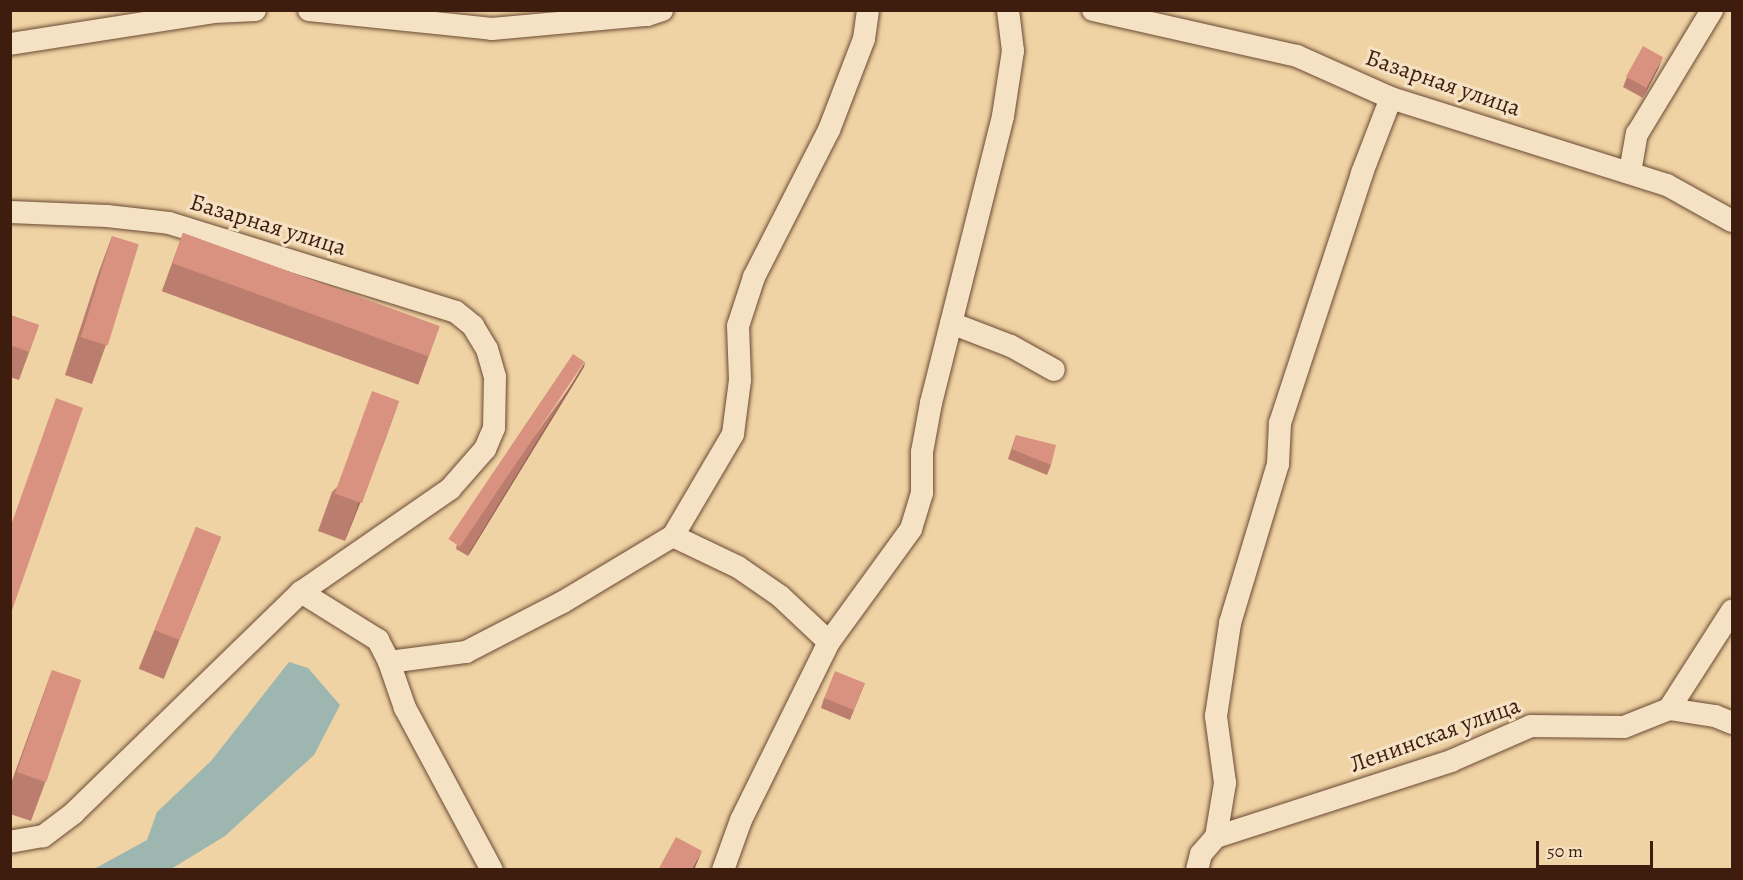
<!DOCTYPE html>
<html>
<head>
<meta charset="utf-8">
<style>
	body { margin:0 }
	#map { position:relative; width:1743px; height:880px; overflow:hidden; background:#f0d3a4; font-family:Alegreya,serif }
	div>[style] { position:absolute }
	.water>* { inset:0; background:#9db6af }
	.roads { filter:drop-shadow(0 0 2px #6a4a34) drop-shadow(0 0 2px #6a4a34) }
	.minor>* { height:22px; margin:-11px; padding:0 11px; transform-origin:11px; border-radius:11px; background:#f5e2c4 }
	.wall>* { inset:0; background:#bb7e6e; transform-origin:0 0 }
	.shaded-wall>* { inset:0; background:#99665a }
	.building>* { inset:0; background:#da9280; transform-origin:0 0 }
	span { translate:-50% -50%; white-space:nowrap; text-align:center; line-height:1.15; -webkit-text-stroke:6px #f5e2c4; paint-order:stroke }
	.street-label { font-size:24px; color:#3e1d0e }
	.frame { position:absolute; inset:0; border:12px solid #3e1d0e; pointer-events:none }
	.scale { position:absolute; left:1536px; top:841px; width:117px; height:27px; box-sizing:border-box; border:3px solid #3e1d0e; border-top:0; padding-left:8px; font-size:18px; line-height:21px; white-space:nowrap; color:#3e1d0e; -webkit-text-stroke:4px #f5e2c4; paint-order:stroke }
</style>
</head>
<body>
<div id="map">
	<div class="water">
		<div style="clip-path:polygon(289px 662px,308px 668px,340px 705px,314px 755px,225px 836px,171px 869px,94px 869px,147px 840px,157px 812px,211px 761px)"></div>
	</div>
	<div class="roads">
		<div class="minor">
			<div style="left:309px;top:10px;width:184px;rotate:5.9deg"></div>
			<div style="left:492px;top:29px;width:156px;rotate:-5.2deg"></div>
			<div style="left:647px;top:15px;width:16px;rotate:-18deg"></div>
			<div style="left:1093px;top:10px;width:209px;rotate:12.7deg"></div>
			<div style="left:1297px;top:56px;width:103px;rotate:24.1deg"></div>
			<div style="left:1391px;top:98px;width:289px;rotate:17.5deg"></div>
			<div style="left:1667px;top:185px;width:74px;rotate:29deg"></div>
			<div style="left:10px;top:44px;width:206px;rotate:-8.9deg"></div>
			<div style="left:214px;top:12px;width:41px;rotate:-2.8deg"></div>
			<div style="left:1630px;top:172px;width:39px;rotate:-80deg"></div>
			<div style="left:1637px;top:134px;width:145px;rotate:-58.8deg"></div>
			<div style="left:10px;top:212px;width:97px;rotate:2.4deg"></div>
			<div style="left:107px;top:216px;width:62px;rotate:6.4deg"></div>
			<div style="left:169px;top:223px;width:300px;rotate:17.2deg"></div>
			<div style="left:456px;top:312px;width:22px;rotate:39deg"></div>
			<div style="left:473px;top:326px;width:27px;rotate:59deg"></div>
			<div style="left:487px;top:349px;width:29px;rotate:74deg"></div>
			<div style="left:495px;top:377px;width:51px;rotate:91.1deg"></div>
			<div style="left:494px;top:428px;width:23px;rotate:113deg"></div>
			<div style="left:485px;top:449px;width:53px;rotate:131.2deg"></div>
			<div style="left:450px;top:489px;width:181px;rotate:145.3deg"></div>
			<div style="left:301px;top:592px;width:317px;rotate:135.8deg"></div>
			<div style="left:74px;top:813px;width:39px;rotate:143deg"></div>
			<div style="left:43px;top:836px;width:34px;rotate:170deg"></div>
			<div style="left:951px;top:323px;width:64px;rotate:21deg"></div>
			<div style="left:1011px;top:346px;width:49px;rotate:29.2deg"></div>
			<div style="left:673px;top:536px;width:72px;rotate:25.5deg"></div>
			<div style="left:738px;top:567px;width:51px;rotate:34.6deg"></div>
			<div style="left:780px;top:596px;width:67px;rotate:43.2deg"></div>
			<div style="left:301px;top:592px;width:91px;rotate:31.9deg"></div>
			<div style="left:378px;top:640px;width:25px;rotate:63deg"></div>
			<div style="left:389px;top:662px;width:78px;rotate:-7.4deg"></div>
			<div style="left:466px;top:652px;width:109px;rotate:-27.3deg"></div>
			<div style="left:563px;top:602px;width:128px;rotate:-31deg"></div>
			<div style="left:673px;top:536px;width:118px;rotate:-59.5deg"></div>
			<div style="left:733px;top:434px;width:54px;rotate:-82.6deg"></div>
			<div style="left:740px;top:380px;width:54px;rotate:-92.1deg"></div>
			<div style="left:738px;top:326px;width:52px;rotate:-71.9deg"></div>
			<div style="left:754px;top:277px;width:165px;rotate:-63deg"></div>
			<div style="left:829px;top:130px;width:97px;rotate:-69deg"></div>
			<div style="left:864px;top:39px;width:29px;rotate:-82deg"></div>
			<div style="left:389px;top:662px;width:49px;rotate:70.8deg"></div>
			<div style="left:405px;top:708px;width:184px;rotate:61.8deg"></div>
			<div style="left:1669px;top:709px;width:47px;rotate:8.7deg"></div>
			<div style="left:1715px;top:716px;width:18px;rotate:22deg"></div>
			<div style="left:1216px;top:837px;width:55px;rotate:-80.5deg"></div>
			<div style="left:1225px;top:783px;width:68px;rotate:-97.7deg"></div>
			<div style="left:1216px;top:716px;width:94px;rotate:-81.4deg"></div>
			<div style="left:1230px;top:623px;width:166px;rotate:-73.2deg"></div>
			<div style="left:1278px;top:464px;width:41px;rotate:-87.2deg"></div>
			<div style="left:1280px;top:423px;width:263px;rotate:-71.8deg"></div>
			<div style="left:1362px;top:173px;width:80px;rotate:-68.9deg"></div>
			<div style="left:723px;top:870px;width:53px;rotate:-70.2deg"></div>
			<div style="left:741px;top:820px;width:199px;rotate:-63.7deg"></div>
			<div style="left:829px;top:642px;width:140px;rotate:-54deg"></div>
			<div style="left:911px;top:529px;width:38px;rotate:-73deg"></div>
			<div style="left:922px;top:493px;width:41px;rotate:-90deg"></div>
			<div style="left:922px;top:452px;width:50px;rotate:-79.6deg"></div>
			<div style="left:931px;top:403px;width:296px;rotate:-75.9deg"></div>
			<div style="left:1003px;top:116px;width:66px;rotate:-81.3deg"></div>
			<div style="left:1013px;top:51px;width:41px;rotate:-97deg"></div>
			<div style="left:1197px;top:870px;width:16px;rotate:-76deg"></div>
			<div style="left:1201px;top:854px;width:23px;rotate:-49deg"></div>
			<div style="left:1216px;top:837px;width:247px;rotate:-17.9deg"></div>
			<div style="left:1451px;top:761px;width:87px;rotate:-23.6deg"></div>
			<div style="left:1531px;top:726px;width:93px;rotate:0.6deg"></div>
			<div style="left:1624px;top:727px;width:48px;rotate:-21.8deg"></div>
			<div style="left:1669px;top:709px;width:117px;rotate:-57.3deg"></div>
		</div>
	</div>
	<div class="wall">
		<div style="clip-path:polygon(1659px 67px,1643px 98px,1623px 87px,1627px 77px)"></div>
		<div style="left:183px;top:233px;width:273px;height:62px;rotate:20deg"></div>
		<div style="clip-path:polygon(112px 236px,106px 345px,92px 384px,65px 375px,98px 274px)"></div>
		<div style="clip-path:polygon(10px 315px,39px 325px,19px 380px,10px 377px)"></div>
		<div style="clip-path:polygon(584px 367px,468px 556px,456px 549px,457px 544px)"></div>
		<div style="clip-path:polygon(1016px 435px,1051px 465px,1047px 475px,1008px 459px)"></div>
		<div style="clip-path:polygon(385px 440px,345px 541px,318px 531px,332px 492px)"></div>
		<div style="left:196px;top:527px;width:27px;height:153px;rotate:22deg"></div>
		<div style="clip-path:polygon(52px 670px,45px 783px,31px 821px,10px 814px,10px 786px)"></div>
		<div style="clip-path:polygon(865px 683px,850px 720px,821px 708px,824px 698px)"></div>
	</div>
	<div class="shaded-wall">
		<div style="clip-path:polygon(1663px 57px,1659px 67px,1643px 98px,1647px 88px)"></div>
		<div style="clip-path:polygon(585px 362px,584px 367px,468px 556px,470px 551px)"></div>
		<div style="clip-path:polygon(399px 401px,385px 440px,345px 541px,359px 502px)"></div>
		<div style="clip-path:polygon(702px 851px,694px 870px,691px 870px)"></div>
	</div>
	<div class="building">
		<div style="left:1643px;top:46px;width:23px;height:35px;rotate:29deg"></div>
		<div style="left:183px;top:233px;width:273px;height:32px;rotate:20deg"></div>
		<div style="left:112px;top:236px;width:28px;height:106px;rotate:17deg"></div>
		<div style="clip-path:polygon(10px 315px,39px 325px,29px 352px,10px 345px)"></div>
		<div style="left:573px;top:354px;width:14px;height:223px;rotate:34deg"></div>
		<div style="left:372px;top:391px;width:29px;height:109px;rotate:20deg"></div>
		<div style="clip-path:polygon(56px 398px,83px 408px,10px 616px,10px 528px)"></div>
		<div style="clip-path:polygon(1016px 435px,1056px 445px,1051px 465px,1012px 449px)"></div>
		<div style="left:196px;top:527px;width:27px;height:111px;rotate:22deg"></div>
		<div style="left:52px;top:670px;width:31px;height:108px;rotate:19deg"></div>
		<div style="left:835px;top:671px;width:32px;height:29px;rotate:22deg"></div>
		<div style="clip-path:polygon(676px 837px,702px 851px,691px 870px,658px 870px)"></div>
	</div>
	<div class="street-label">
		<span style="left:1443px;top:83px;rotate:19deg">Базарная улица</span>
		<span style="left:268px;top:225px;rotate:17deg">Базарная улица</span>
		<span style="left:1435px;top:735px;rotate:-20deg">Ленинская улица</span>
	</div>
	<div class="frame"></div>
	<div class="scale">50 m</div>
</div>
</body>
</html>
